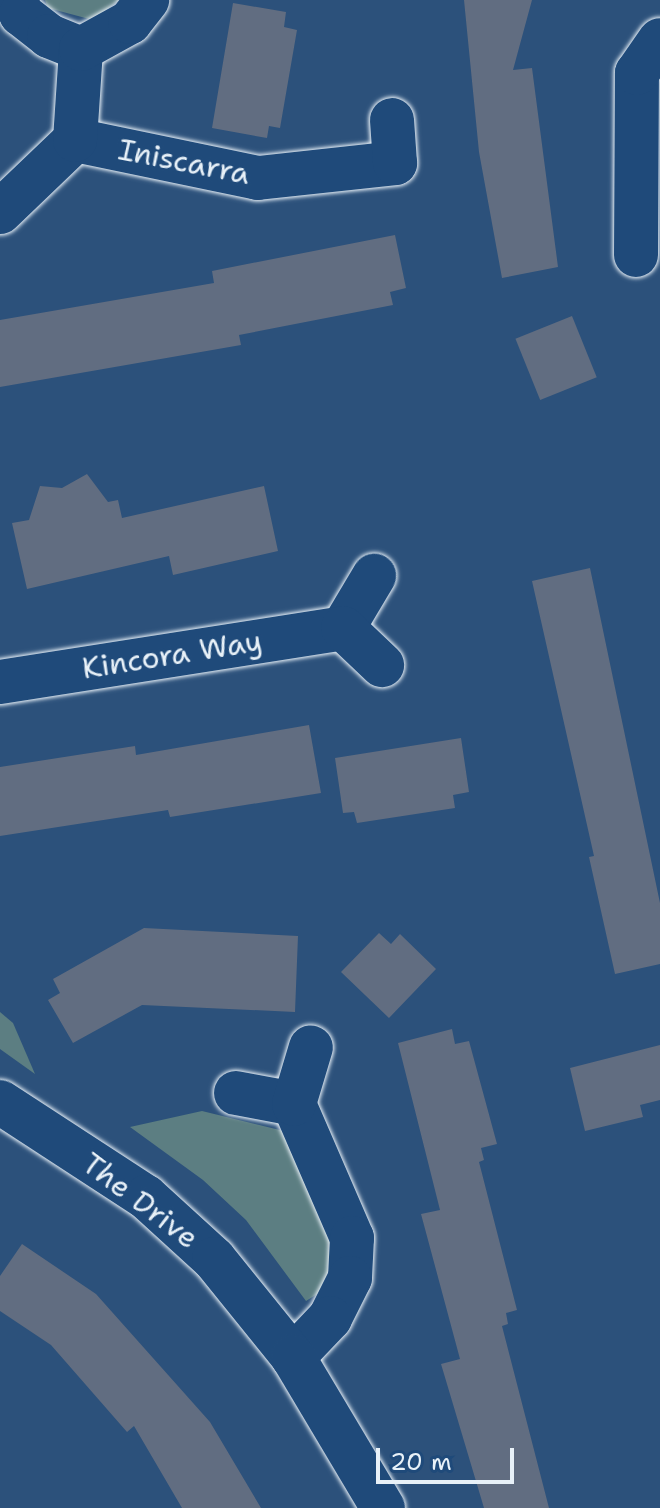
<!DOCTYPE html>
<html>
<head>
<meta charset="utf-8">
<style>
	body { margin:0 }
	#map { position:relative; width:660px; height:1508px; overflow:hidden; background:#2c517b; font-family:"Shantell Sans",sans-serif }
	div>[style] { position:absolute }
	.green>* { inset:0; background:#5c7e82 }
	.building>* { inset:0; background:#616d81; transform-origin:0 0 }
	.roads { filter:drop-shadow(0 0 2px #e8f1f8) drop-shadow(0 0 2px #e8f1f8) }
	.street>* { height:44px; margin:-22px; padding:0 22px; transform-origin:22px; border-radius:22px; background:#1f4a7a }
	span { translate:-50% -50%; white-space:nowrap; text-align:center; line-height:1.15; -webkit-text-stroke:7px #1f4a7a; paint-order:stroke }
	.street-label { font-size:30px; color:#e8f1f8 }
	.scale { position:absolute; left:376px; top:1448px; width:138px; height:36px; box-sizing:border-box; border:4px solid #e8f1f8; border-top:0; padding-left:10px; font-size:24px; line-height:28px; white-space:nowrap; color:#e8f1f8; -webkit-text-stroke:6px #1f4a7a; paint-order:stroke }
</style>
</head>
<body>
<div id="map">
	<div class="green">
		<div style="clip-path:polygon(45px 0,119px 0,93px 20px,48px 8px)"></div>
		<div style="clip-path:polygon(0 1012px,13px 1023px,35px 1074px,0 1049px)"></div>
		<div style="clip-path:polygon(202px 1111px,288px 1132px,337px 1253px,330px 1286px,306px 1301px,246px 1220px,203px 1180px,130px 1127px)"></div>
	</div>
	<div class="building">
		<div style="clip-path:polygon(464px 0,532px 0,513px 70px,532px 68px,558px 267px,502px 278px,479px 152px)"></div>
		<div style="clip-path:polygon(233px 3px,286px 12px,284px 27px,297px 30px,280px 128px,269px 126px,267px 138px,212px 128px)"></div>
		<div style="clip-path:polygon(395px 235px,406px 288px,390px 292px,393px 305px,239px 335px,241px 345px,0 387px,0 320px,214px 283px,212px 271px)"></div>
		<div style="left:572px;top:316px;width:66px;height:61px;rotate:68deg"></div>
		<div style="clip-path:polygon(87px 474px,108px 502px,118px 500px,122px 518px,264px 486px,278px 551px,173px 575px,169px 556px,27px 589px,12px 523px,29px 520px,40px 486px,62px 488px)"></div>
		<div style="clip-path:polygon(590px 568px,660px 903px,660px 964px,615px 974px,589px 857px,594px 856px,532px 581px)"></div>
		<div style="clip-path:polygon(309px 725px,321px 793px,170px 817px,168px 810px,0 836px,0 767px,135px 746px,136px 755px)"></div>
		<div style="clip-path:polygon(461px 738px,469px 792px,453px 795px,455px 808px,357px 823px,354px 812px,343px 813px,335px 758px)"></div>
		<div style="clip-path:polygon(144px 928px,298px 936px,295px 1012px,142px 1005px,73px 1043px,48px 1000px,60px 993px,53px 979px)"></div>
		<div style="clip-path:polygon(379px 933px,391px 944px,400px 934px,436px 969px,389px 1018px,341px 972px)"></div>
		<div style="clip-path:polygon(452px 1029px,455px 1044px,469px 1041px,497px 1144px,481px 1148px,484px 1160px,479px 1162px,517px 1310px,506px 1313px,508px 1324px,502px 1326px,549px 1508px,484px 1508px,441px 1364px,460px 1359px,421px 1214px,440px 1210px,398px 1043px)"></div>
		<div style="clip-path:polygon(660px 1045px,660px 1100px,640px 1105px,643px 1117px,585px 1131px,570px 1068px)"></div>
		<div style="clip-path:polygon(22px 1244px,96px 1294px,210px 1422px,261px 1508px,182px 1508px,134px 1426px,127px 1432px,51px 1345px,0 1311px,0 1276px)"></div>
	</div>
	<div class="roads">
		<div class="street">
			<div style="left:16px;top:0;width:15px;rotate:70deg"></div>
			<div style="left:21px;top:14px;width:36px;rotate:38deg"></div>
			<div style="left:49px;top:36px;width:35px;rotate:22deg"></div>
			<div style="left:75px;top:140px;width:187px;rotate:11.7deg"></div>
			<div style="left:258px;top:178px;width:138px;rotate:-6.2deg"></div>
			<div style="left:395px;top:163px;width:43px;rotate:-94deg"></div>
			<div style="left:0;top:212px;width:104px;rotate:-43.8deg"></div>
			<div style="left:75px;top:140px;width:91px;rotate:-86.2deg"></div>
			<div style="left:81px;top:49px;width:56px;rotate:-28.9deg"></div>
			<div style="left:130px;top:22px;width:28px;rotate:-52deg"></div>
			<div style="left:636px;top:255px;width:182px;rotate:-89.7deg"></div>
			<div style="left:637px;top:73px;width:40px;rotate:-55.1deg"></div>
			<div style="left:343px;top:628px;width:61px;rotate:-59.2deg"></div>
			<div style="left:0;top:682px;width:347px;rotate:-8.9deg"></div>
			<div style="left:343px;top:628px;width:54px;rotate:43.5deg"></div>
			<div style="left:236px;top:1093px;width:59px;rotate:10.7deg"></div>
			<div style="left:294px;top:1104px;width:146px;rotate:66.6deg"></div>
			<div style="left:352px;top:1238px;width:40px;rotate:92.9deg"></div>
			<div style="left:350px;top:1278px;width:45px;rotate:116.6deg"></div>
			<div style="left:330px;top:1318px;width:54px;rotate:133.5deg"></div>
			<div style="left:0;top:1102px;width:174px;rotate:33.1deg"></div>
			<div style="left:146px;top:1197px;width:92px;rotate:42.4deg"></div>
			<div style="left:214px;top:1259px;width:126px;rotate:51.1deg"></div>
			<div style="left:293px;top:1357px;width:176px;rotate:59.2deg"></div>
			<div style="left:294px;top:1104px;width:59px;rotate:-73.4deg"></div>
		</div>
	</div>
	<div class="street-label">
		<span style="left:184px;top:162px;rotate:11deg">Iniscarra</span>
		<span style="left:172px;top:655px;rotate:-9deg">Kincora Way</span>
		<span style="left:140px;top:1201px;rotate:37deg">The Drive</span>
	</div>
	<div class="scale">20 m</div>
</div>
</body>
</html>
